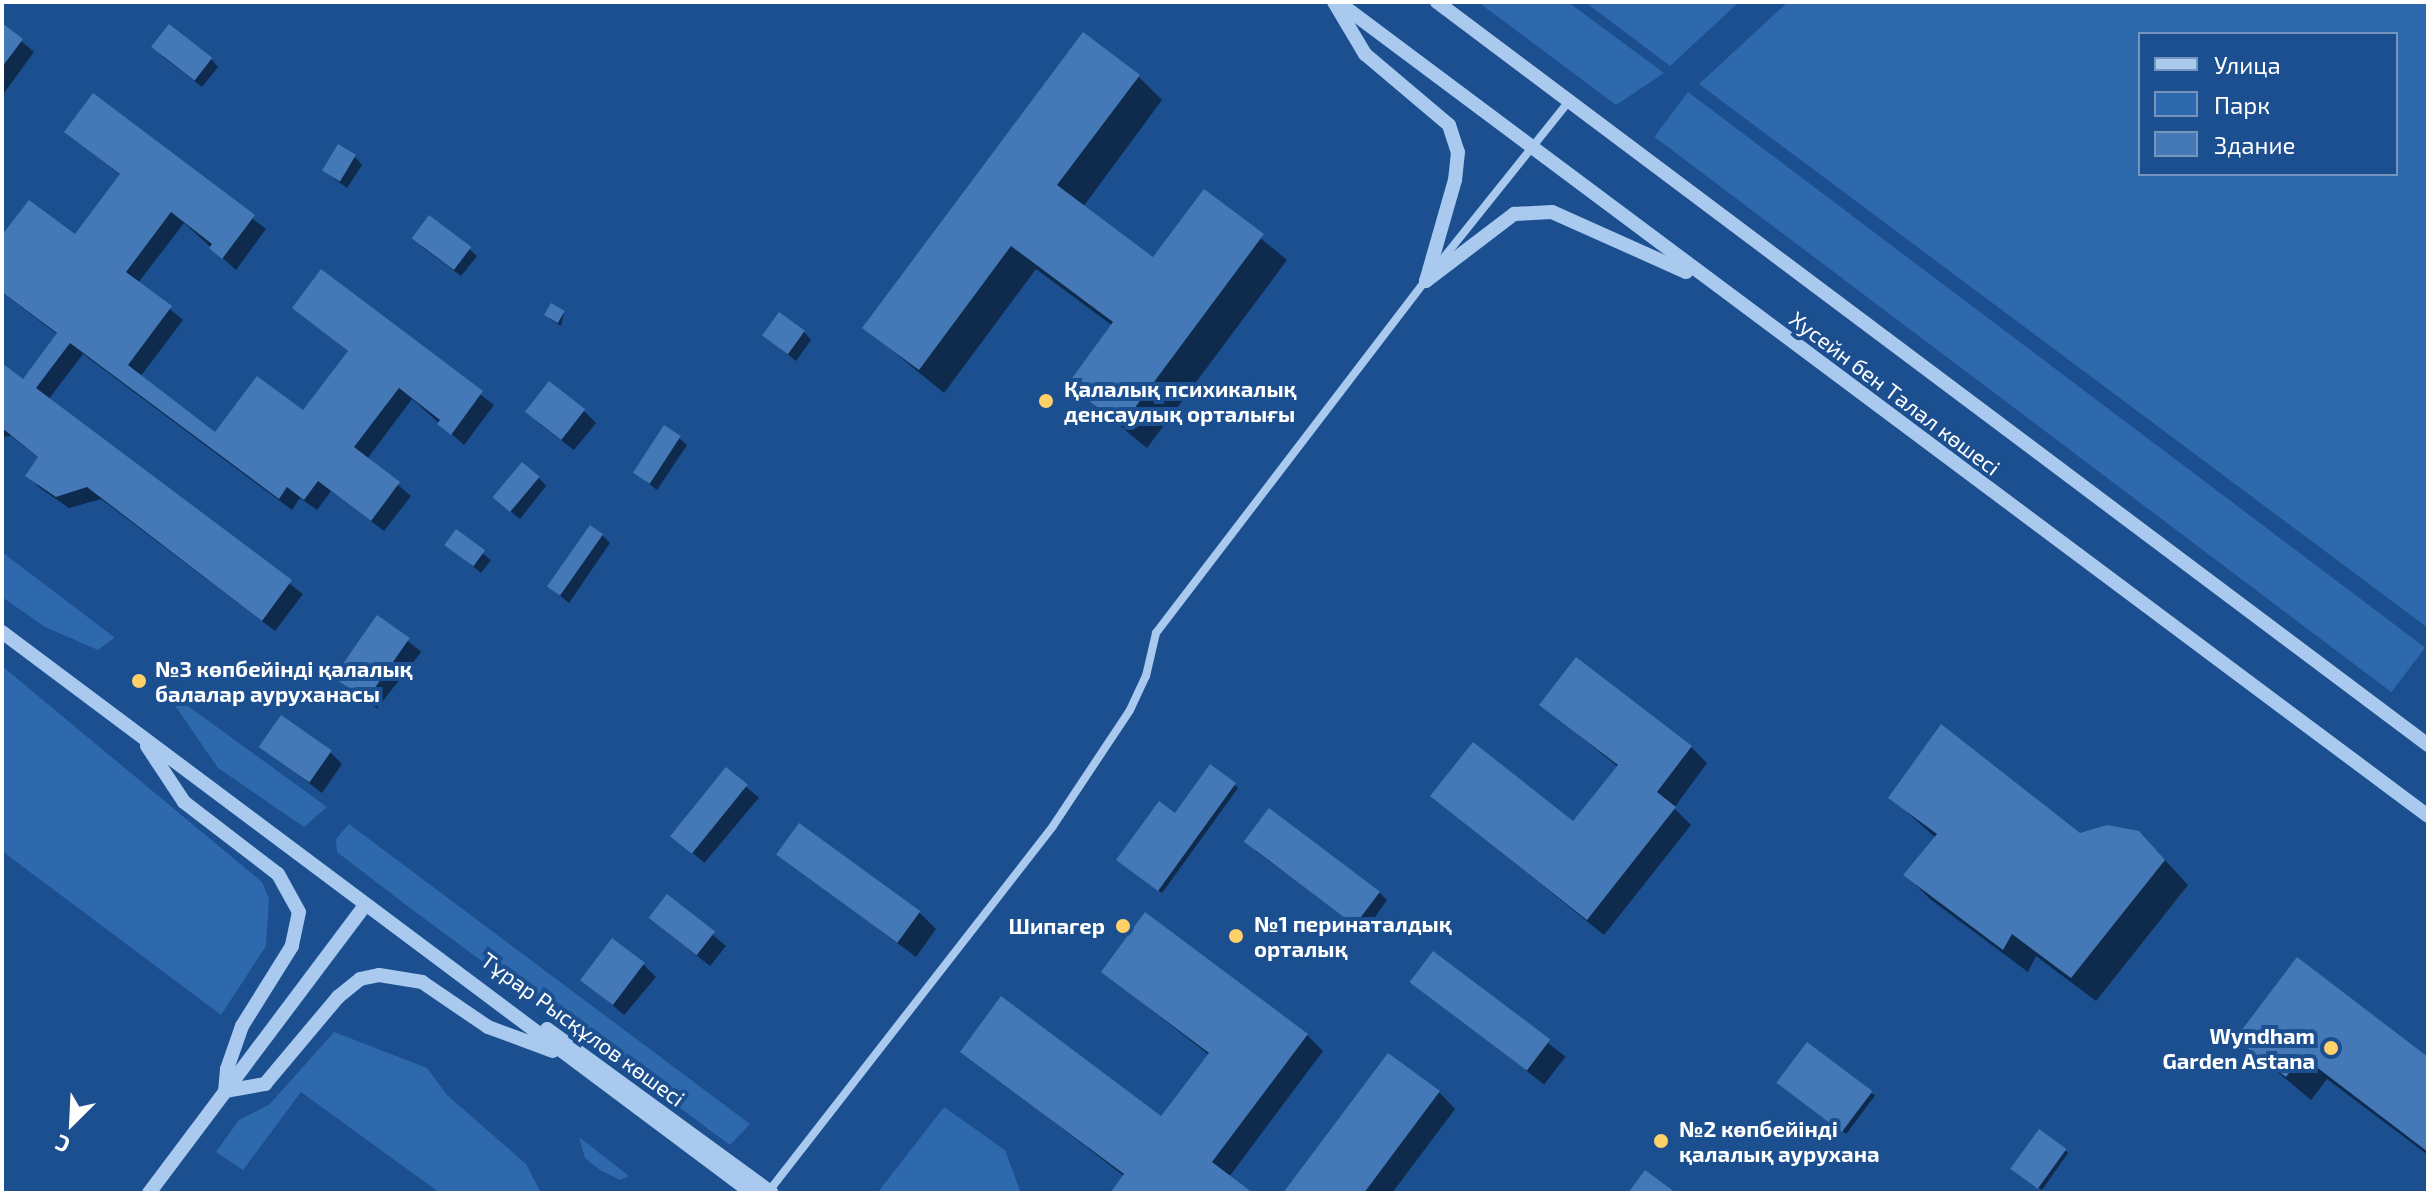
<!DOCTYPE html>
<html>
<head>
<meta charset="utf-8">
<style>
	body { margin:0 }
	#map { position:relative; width:2430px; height:1195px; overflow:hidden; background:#1b4f8f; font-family:"Exo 2",sans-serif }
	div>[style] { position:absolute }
	.green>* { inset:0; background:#2e69ad; transform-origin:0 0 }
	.shadow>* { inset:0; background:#0007; transform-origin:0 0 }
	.building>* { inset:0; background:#4478b7; transform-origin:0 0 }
	.minor>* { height:8px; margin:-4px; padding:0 4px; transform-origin:4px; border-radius:4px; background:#a9c9ee }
	.tertiary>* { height:14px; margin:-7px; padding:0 7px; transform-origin:7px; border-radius:7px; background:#a9c9ee }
	.dots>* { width:22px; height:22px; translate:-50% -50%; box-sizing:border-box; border:4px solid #1b4f8f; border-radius:50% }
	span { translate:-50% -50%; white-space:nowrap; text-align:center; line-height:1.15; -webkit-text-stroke:8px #1b4f8f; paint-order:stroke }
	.poi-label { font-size:22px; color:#fff; font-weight:700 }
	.left { translate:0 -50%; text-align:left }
	.right { translate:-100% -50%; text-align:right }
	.street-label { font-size:22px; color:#fff }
	.frame { position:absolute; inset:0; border:4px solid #fff; pointer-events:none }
	.legend { position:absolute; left:2138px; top:32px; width:260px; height:144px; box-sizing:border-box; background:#1b4f8f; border:2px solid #7695bc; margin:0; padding:10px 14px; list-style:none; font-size:24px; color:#fff }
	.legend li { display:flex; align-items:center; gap:16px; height:40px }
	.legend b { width:40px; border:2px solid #7695bc }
	.north { position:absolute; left:32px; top:1083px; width:80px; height:80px; -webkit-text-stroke:6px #1b4f8f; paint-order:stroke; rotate:204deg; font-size:22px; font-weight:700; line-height:32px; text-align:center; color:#fff }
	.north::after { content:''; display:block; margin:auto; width:28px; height:36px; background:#fff; clip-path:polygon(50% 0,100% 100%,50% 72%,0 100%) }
</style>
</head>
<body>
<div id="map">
	<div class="green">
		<div style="clip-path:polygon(1478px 2px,1568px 2px,1664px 73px,1616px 105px)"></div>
		<div style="clip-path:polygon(1585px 2px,1739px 2px,1670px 66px)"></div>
		<div style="clip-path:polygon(evenodd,1788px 2px,2428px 2px,2428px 628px,1699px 84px,1788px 2px,2140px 34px,2396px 34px,2396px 174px,2140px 174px,2140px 34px)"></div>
		<div style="left:1688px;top:92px;width:923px;height:56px;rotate:37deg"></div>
		<div style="clip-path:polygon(2px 552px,114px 637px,114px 638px,98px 650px,45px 627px,2px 597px)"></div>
		<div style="clip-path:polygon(2px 666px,262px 882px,269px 899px,266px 946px,221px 1015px,2px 851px)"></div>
		<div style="clip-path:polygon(176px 698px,177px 698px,327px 807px,304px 827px,218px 768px,174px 704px)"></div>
		<div style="clip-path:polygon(349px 824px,750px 1124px,730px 1145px,410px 908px,337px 852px,336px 839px)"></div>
		<div style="clip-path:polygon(334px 1032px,427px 1068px,447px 1095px,526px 1164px,541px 1193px,440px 1193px,301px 1092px,243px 1170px,216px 1152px,239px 1120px,270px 1104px)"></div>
		<div style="clip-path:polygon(944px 1107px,1005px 1150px,1021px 1193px,878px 1192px)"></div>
		<div style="clip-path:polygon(579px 1137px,629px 1176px,620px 1180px,600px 1170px,585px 1158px)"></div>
	</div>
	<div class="shadow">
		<div style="clip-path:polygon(2px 25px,34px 52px,4px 93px,2px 92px)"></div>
		<div style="clip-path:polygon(162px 56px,211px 59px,218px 67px,202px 87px)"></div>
		<div style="clip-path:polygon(1138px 76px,1162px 100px,1083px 207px,1154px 260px,1204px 192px,1287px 260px,1147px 448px,1069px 384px,1113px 326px,1036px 269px,944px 393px,865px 328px)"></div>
		<div style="clip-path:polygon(94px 96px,266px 229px,236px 270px,184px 223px,138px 283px,183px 320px,140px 377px,215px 434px,303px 413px,349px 352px,294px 308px,322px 272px,494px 405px,464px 445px,412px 399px,367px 459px,411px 496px,384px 531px,331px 491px,317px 510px,300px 498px,292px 510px,83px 354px,48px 400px,303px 594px,275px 631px,101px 499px,69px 508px,40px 488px,28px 476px,39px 458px,11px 436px,2px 437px,2px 365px,23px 381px,58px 335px,2px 292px,2px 238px,75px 237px,122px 176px,66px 132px)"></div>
		<div style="clip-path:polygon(355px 157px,362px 165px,347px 188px,323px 170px)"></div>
		<div style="clip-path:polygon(421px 246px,469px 249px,477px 256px,461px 276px)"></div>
		<div style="clip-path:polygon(564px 313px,561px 326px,549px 318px)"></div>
		<div style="clip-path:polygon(804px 332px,811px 340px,796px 361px,765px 336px)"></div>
		<div style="clip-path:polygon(584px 411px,596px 423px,574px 450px,540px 424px)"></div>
		<div style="clip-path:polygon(679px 438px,687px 445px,657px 490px,634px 472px)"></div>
		<div style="clip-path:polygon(539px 478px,546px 486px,520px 519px,504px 506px)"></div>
		<div style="left:456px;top:532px;width:45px;height:16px;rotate:39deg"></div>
		<div style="clip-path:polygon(602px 535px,610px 543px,569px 603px,550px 587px)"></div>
		<div style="left:378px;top:618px;width:55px;height:72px;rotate:38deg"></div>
		<div style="clip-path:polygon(1542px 705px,1691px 747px,1707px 763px,1674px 808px,1691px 825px,1604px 935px,1432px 796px,1574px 823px,1618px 767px)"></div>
		<div style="clip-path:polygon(260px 746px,330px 752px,342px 764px,322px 793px)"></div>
		<div style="left:726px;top:770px;width:43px;height:85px;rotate:40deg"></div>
		<div style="clip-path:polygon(1234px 785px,1238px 788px,1162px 893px,1121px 863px,1175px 816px)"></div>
		<div style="clip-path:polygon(1891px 798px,2163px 858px,2188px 885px,2096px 1001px,2036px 956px,2028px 972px,1930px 899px,1906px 875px,1936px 838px)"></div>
		<div style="clip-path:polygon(1254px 850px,1380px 893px,1387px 900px,1365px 931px)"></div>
		<div style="clip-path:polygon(779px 854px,920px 913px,936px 929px,916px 957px)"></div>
		<div style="clip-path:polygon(667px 897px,726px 946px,710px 966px,663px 929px)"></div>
		<div style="left:1434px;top:954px;width:167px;height:35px;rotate:38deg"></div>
		<div style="clip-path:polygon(644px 965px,656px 977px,624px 1015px,582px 979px)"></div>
		<div style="clip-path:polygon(1103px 972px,1307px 1035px,1323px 1051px,1229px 1177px,1250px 1193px,1112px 1193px,1124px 1176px,963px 1052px,1162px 1119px,1209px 1055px)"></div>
		<div style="clip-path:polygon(2238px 1039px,2428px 1059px,2428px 1155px,2327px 1079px,2311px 1100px)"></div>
		<div style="left:1808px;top:1045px;width:84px;height:48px;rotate:37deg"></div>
		<div style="clip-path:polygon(1439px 1092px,1455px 1109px,1392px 1193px,1286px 1193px)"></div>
		<div style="clip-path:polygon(2065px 1150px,2068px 1153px,2042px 1190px,2016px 1171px)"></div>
	</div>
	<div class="building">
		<div style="clip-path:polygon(2px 23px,23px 39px,2px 67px)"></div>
		<div style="left:169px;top:24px;width:55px;height:29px;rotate:38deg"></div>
		<div style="clip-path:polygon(1083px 32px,1140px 75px,1057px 185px,1153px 257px,1204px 189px,1264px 234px,1122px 425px,1067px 385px,1113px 322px,1011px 246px,919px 370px,862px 328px)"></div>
		<div style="clip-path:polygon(93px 93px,255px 215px,222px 259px,209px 248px,212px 244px,171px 212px,126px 272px,172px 306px,128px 365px,215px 432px,257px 376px,303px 410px,348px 351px,292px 308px,321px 269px,483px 391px,451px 435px,437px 424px,440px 420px,399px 388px,354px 447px,400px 482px,371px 521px,318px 481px,304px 500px,287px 487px,279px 499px,70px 343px,36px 388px,292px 580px,262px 621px,87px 487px,56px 497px,25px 476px,38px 457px,2px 428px,2px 363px,23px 379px,57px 333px,2px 292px,2px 235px,29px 200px,75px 234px,120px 174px,64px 132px)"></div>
		<div style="left:338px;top:144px;width:21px;height:31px;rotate:31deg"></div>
		<div style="left:429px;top:215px;width:53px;height:29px;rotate:37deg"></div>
		<div style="left:551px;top:303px;width:16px;height:14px;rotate:30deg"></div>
		<div style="left:779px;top:312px;width:32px;height:29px;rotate:36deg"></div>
		<div style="left:549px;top:381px;width:46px;height:39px;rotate:38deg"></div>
		<div style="left:664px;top:425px;width:20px;height:57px;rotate:33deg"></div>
		<div style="left:522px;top:462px;width:23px;height:46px;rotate:40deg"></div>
		<div style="left:590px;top:525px;width:16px;height:75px;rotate:35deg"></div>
		<div style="left:456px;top:529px;width:36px;height:20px;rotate:36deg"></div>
		<div style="left:377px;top:615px;width:40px;height:76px;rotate:35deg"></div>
		<div style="clip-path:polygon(1576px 657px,1692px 746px,1657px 792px,1676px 807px,1587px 920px,1430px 796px,1473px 742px,1573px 821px,1618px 765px,1539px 705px)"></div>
		<div style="left:281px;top:715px;width:62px;height:39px;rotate:35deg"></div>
		<div style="clip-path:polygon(1941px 724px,2080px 833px,2107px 825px,2139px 831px,2165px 860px,2071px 978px,2012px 934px,2003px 950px,1903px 875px,1937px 834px,1888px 798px)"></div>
		<div style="clip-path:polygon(1210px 764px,1236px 783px,1158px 891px,1116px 860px,1159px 801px,1175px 813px)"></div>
		<div style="left:726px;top:767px;width:28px;height:89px;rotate:39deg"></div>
		<div style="left:1269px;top:808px;width:139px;height:42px;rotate:37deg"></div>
		<div style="left:799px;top:823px;width:150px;height:39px;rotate:36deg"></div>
		<div style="left:667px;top:894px;width:61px;height:30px;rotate:38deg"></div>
		<div style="clip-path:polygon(1145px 912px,1308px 1034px,1212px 1162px,1253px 1193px,1110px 1193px,1124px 1174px,960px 1052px,1001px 996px,1161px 1116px,1209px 1053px,1101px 972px)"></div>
		<div style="left:612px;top:938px;width:41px;height:53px;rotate:37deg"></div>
		<div style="left:1433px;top:951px;width:147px;height:39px;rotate:37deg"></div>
		<div style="clip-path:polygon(2297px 957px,2428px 1057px,2428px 1152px,2302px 1056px,2286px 1077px,2235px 1039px)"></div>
		<div style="left:1807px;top:1042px;width:82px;height:51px;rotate:37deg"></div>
		<div style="clip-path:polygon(1388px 1053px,1440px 1091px,1364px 1193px,1283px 1193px)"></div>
		<div style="left:2039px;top:1129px;width:34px;height:49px;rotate:36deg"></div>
		<div style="clip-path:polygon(1645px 1170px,1676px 1193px,1628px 1193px)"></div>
	</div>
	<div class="minor">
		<div style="left:1437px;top:266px;width:211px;rotate:-51.3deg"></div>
		<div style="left:769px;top:1191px;width:462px;rotate:-52.1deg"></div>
		<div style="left:1053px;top:826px;width:139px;rotate:-56.4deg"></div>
		<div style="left:1130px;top:710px;width:38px;rotate:-65deg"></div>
		<div style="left:1146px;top:676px;width:44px;rotate:-76.9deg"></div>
		<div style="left:1156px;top:633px;width:444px;rotate:-52.6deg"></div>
	</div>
	<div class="tertiary">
		<div style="left:1334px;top:2px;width:61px;rotate:59.2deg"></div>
		<div style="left:1365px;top:54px;width:110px;rotate:40.2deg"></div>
		<div style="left:1449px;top:125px;width:28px;rotate:72deg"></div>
		<div style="left:1458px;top:152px;width:28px;rotate:96deg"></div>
		<div style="left:1455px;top:180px;width:105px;rotate:106deg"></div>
		<div style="left:1338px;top:2px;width:1360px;rotate:36.75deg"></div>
		<div style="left:1437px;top:2px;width:1239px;rotate:36.86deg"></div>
		<div style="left:1426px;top:281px;width:111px;rotate:-37.3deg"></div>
		<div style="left:1514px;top:214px;width:38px;rotate:-3deg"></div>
		<div style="left:1552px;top:212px;width:147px;rotate:24.1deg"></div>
		<div style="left:2px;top:632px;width:937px;rotate:36.8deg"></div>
		<div style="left:147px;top:746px;width:67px;rotate:56.5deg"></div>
		<div style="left:184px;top:802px;width:118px;rotate:37.5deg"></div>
		<div style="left:278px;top:874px;width:43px;rotate:61.1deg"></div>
		<div style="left:299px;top:912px;width:35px;rotate:102deg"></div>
		<div style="left:292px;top:946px;width:94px;rotate:122deg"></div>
		<div style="left:242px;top:1026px;width:46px;rotate:109.2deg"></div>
		<div style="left:227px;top:1069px;width:22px;rotate:95deg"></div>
		<div style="left:547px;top:1029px;width:278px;rotate:36.1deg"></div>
		<div style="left:225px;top:1091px;width:41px;rotate:-9.9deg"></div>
		<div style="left:265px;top:1084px;width:114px;rotate:-50deg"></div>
		<div style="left:338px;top:997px;width:28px;rotate:-39deg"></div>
		<div style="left:360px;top:979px;width:19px;rotate:-12deg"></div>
		<div style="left:379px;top:975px;width:44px;rotate:9.2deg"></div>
		<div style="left:422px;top:982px;width:80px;rotate:34.3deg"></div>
		<div style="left:488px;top:1027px;width:69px;rotate:20.3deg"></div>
		<div style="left:149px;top:1193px;width:358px;rotate:-53.1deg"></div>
	</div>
	<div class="dots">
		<div style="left:1046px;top:401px;background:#ffd166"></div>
		<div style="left:139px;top:681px;background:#ffd166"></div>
		<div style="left:1123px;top:926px;background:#ffd166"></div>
		<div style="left:1236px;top:936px;background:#ffd166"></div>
		<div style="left:2331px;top:1048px;background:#ffd166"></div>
		<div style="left:1661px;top:1141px;background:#ffd166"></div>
	</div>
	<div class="poi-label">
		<span class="left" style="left:1064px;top:401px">Қалалық психикалық<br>денсаулық орталығы</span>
		<span class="left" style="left:155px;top:681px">№3 көпбейінді қалалық<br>балалар ауруханасы</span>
		<span class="left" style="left:1254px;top:936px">№1 перинаталдық<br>орталық</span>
		<span class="right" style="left:1105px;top:926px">Шипагер</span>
		<span class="right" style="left:2315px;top:1048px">Wyndham<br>Garden Astana</span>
		<span class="left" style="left:1679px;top:1141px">№2 көпбейінді<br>қалалық аурухана</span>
	</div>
	<div class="street-label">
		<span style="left:1895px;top:393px;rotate:37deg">Хусейн бен Талал көшесі</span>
		<span style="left:583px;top:1029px;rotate:36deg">Тұрар Рысқұлов көшесі</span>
	</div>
	<div class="frame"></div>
	<ul class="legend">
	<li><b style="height:10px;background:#a9c9ee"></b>Улица</li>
	<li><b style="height:22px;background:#2e69ad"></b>Парк</li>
	<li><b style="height:22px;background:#4478b7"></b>Здание</li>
	</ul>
	<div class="north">С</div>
</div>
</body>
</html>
